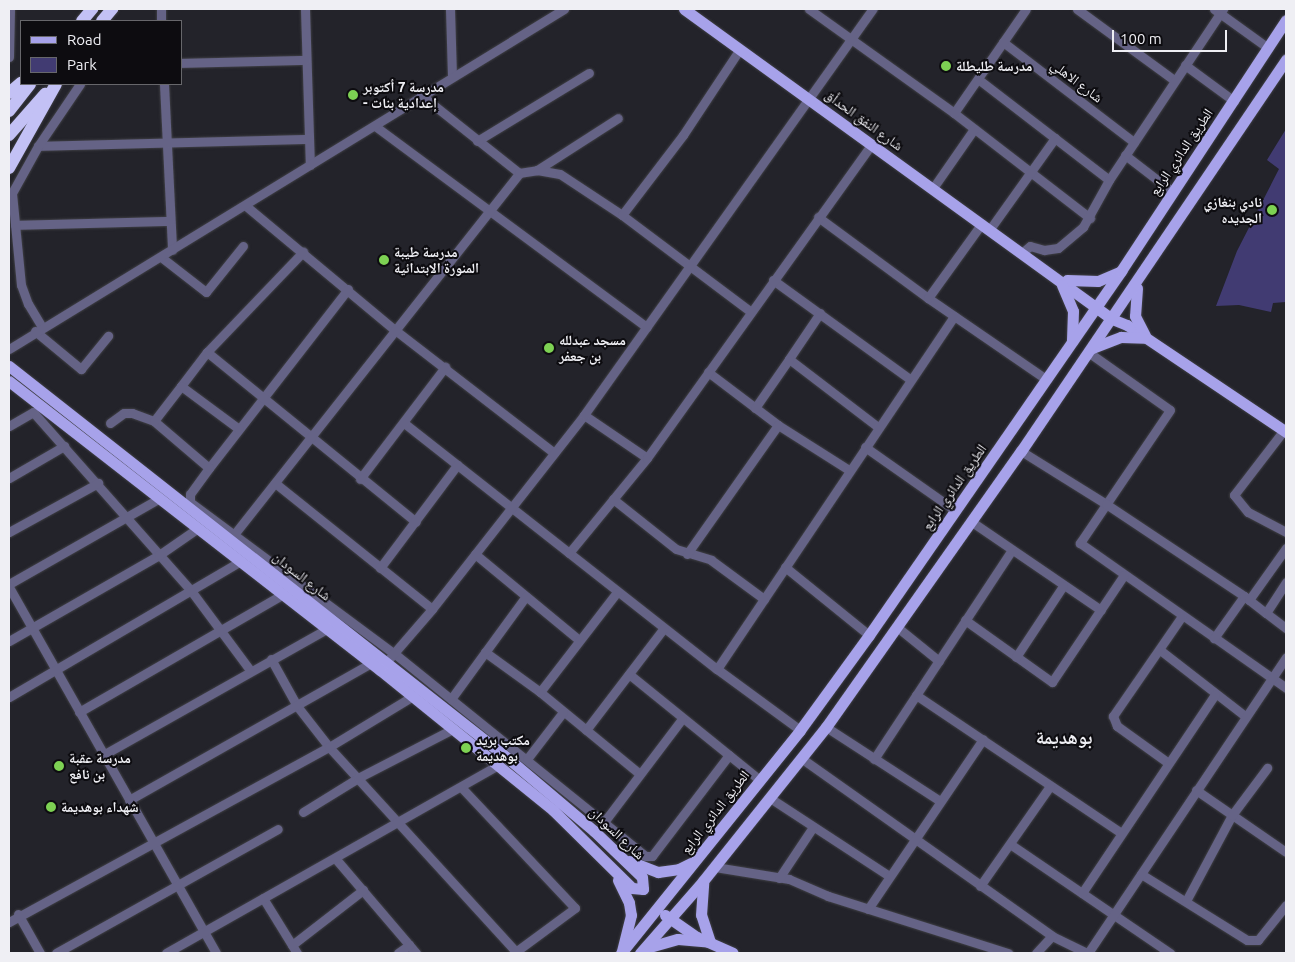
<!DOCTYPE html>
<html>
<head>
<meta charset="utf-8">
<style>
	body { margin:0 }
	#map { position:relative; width:1295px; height:962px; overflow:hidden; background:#23232a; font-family:Ubuntu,"Noto Naskh Arabic",sans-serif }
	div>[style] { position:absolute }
	.green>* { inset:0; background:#413b72 }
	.roads { filter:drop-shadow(0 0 1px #404046) drop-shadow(0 0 1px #404046) }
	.minor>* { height:9px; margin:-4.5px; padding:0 4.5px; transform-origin:4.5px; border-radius:4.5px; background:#656386 }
	.major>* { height:11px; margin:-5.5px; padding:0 5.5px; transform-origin:5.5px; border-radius:5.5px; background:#a7a2ea }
	.highway>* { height:12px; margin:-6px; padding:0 6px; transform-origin:6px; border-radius:6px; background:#c3c1f5 }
	.dots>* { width:14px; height:14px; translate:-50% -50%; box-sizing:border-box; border:2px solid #0d0c10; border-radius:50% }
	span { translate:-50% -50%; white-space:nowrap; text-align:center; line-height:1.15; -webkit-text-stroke:4px #0d0c10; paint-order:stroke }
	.poi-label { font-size:14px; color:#efeff4; font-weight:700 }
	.left { translate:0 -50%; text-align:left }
	.right { translate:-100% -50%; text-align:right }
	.street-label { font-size:14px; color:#efeff4 }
	.district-label { font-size:19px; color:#efeff4; font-weight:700 }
	.frame { position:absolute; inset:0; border:10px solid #efeff4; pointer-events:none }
	.legend { position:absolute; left:20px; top:20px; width:162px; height:65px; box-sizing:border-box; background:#0d0c10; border:1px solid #67676b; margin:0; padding:6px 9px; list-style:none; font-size:15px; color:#efeff4 }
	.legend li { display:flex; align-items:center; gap:10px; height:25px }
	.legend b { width:25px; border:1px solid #67676b }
	.scale { position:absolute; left:1112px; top:30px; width:115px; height:22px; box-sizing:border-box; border:2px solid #efeff4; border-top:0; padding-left:6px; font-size:15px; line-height:18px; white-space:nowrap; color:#efeff4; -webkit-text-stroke:4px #0d0c10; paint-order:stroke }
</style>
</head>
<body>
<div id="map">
	<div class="green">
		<div style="clip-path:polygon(1286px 129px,1286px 302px,1273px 303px,1271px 312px,1239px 305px,1216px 306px,1237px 251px,1279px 169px,1267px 160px)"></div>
	</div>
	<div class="roads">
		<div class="minor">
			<div style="left:161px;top:9px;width:12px;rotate:90deg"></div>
			<div style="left:305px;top:9px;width:156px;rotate:88.2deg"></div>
			<div style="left:450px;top:9px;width:66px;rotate:88.3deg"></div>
			<div style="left:809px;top:9px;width:178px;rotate:35.6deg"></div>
			<div style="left:954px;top:113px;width:172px;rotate:37.7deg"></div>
			<div style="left:1077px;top:9px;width:120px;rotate:36.2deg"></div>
			<div style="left:1214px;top:9px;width:67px;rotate:35.8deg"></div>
			<div style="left:1003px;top:42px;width:165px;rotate:37.4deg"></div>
			<div style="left:9px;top:57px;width:48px;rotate:-88.8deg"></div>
			<div style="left:181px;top:63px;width:125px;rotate:-1.4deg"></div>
			<div style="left:1185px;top:65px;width:61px;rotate:36.3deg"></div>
			<div style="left:978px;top:79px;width:165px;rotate:37.6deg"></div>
			<div style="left:164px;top:84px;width:166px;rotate:87.2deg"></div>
			<div style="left:421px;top:95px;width:125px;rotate:38.5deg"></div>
			<div style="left:954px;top:113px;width:126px;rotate:-55.3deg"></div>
			<div style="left:375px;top:126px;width:338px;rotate:36.5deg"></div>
			<div style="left:477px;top:141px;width:131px;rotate:-31.3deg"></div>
			<div style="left:38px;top:146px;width:271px;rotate:-1.5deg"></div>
			<div style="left:1125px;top:155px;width:61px;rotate:37.6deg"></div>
			<div style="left:537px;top:170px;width:23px;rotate:10deg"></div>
			<div style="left:560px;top:174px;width:74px;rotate:33.5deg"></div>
			<div style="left:622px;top:215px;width:160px;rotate:36.9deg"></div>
			<div style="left:933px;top:188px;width:72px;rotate:-55.2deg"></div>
			<div style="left:246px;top:206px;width:194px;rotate:39.8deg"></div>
			<div style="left:395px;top:330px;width:201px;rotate:37.7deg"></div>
			<div style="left:622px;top:215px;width:101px;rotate:-52.7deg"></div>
			<div style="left:683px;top:135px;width:103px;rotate:-56.5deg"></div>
			<div style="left:818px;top:217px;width:137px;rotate:36.4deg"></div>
			<div style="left:928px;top:298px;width:143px;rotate:34.5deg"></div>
			<div style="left:15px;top:225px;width:155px;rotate:-1.5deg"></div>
			<div style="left:990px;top:229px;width:112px;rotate:-54.5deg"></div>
			<div style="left:1023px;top:252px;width:9px;rotate:-41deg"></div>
			<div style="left:1030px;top:246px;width:15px;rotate:16deg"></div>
			<div style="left:1044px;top:250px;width:14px;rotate:-8deg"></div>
			<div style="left:1058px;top:248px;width:33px;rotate:-40deg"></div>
			<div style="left:1083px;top:227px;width:54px;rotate:-61deg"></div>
			<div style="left:1109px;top:180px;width:206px;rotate:-56.3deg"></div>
			<div style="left:161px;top:257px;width:57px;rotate:37.9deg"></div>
			<div style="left:206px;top:292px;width:59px;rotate:-51.2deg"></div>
			<div style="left:773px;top:280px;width:169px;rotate:35.9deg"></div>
			<div style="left:348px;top:289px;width:227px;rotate:127.8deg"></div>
			<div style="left:209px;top:468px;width:32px;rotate:126deg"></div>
			<div style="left:190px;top:494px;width:8px;rotate:90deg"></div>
			<div style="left:190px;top:502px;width:255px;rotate:36.6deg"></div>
			<div style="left:395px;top:654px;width:321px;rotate:38.9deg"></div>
			<div style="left:645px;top:856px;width:7px"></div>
			<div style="left:652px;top:856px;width:127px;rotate:-52.7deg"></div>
			<div style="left:928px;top:298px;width:92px;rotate:-54.2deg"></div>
			<div style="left:820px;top:313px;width:55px;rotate:124deg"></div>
			<div style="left:789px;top:359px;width:112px;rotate:37.4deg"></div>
			<div style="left:42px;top:327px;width:27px;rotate:-121deg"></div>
			<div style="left:28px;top:304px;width:20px;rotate:-110deg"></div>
			<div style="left:21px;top:285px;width:92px;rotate:-95.6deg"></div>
			<div style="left:12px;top:193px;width:54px;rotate:-61deg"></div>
			<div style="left:38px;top:146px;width:75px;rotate:-55.9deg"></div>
			<div style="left:35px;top:331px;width:60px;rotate:39.6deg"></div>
			<div style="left:81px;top:369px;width:43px;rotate:-50.7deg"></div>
			<div style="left:9px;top:349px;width:651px;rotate:-31.49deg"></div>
			<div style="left:207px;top:352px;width:269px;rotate:39.1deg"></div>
			<div style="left:1088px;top:352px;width:100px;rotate:35.3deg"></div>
			<div style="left:1170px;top:410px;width:161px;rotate:124.1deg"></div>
			<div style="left:1080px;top:543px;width:252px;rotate:35.1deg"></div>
			<div style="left:708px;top:372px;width:88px;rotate:37.1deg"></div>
			<div style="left:778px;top:425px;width:84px;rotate:32.4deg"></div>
			<div style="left:181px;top:386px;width:43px;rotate:-52.6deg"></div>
			<div style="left:207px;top:352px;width:139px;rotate:-46.2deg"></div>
			<div style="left:755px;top:408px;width:60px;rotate:-55.2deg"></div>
			<div style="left:584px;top:415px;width:76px;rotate:34.3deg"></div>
			<div style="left:110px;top:423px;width:17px;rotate:-36deg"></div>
			<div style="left:124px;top:413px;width:8px"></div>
			<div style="left:132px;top:413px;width:23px;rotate:20deg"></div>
			<div style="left:404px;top:423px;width:398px;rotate:38.2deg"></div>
			<div style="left:717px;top:669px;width:103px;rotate:36.3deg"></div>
			<div style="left:9px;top:426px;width:28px;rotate:-30deg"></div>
			<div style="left:33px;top:412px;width:240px;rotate:48.5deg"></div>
			<div style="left:192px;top:592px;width:97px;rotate:53.4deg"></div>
			<div style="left:1284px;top:430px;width:82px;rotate:127.6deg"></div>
			<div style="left:1234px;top:495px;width:22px;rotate:51deg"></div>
			<div style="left:1248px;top:512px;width:43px;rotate:27.8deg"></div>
			<div style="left:865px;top:447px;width:111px;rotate:35.1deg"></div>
			<div style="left:1021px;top:451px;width:100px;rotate:31.9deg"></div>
			<div style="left:1106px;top:504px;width:166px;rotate:33.7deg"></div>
			<div style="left:1244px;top:596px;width:52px;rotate:125.5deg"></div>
			<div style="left:209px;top:468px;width:72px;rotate:-139.5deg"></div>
			<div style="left:154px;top:421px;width:44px;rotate:-52.4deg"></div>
			<div style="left:181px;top:386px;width:72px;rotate:36.6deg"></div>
			<div style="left:9px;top:478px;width:64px;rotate:-30.2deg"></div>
			<div style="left:360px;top:479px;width:141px;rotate:-52.8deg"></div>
			<div style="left:275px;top:483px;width:201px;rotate:38.7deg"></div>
			<div style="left:613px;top:499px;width:80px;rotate:38.4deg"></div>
			<div style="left:676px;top:549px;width:37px;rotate:17deg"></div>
			<div style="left:711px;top:560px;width:66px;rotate:36.3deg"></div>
			<div style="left:972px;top:522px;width:156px;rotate:34.3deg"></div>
			<div style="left:9px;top:532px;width:102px;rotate:-28.8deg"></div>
			<div style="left:232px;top:537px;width:464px;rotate:-51.7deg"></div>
			<div style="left:519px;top:173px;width:18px;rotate:-9deg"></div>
			<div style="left:537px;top:170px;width:96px;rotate:-32.7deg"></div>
			<div style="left:569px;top:553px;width:123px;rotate:-50.6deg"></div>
			<div style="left:647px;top:458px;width:386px;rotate:-54.4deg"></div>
			<div style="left:475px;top:554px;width:135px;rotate:39.6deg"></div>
			<div style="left:687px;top:554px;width:158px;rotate:-54.8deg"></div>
			<div style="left:785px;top:567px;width:108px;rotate:39deg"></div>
			<div style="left:380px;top:568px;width:129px;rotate:-53.2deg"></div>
			<div style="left:9px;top:584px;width:174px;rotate:-29.7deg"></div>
			<div style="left:9px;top:587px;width:420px;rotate:60.5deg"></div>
			<div style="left:1244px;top:596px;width:28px;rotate:38deg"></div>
			<div style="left:1266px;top:613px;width:37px;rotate:-57deg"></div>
			<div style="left:1249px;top:600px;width:64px;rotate:-54.6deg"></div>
			<div style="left:1266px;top:613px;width:25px;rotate:37deg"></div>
			<div style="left:965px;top:620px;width:107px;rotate:35.5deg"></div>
			<div style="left:1052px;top:682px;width:129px;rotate:-56.1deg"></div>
			<div style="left:897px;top:627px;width:54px;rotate:39deg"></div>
			<div style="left:9px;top:641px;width:173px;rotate:-29.8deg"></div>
			<div style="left:159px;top:555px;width:47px;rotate:-34.7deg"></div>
			<div style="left:1160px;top:650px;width:108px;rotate:37.8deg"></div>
			<div style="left:485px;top:652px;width:68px;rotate:36deg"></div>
			<div style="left:540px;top:692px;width:129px;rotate:39.4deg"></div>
			<div style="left:1016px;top:657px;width:85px;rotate:-56.5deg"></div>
			<div style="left:271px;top:659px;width:54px;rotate:61deg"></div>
			<div style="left:297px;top:706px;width:52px;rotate:52deg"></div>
			<div style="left:329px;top:747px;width:279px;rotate:47.6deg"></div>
			<div style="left:382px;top:667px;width:77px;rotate:-49.2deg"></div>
			<div style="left:432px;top:609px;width:246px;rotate:-51.9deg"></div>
			<div style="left:584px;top:415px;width:498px;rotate:-54.6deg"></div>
			<div style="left:717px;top:669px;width:425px;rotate:-56.1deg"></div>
			<div style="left:629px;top:674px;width:169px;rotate:39deg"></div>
			<div style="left:540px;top:692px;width:126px;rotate:-52.4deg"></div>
			<div style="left:916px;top:695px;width:246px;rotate:33.9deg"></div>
			<div style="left:9px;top:697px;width:269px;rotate:-30.4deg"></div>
			<div style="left:451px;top:699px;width:127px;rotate:-53.9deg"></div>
			<div style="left:79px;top:712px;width:236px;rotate:-30deg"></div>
			<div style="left:826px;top:727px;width:136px;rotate:33deg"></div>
			<div style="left:586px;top:730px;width:128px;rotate:-52.6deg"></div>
			<div style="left:103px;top:755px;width:257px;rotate:-29.4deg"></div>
			<div style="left:801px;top:758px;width:308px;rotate:35.3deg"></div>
			<div style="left:1052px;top:936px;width:39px;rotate:26deg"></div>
			<div style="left:527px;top:759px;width:59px;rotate:-52.5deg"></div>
			<div style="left:874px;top:759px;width:249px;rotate:-56.6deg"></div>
			<div style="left:1167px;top:762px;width:62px;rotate:-144.2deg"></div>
			<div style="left:1117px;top:726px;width:11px;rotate:-112deg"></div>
			<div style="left:1113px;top:716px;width:121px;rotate:-55.4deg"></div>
			<div style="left:461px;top:787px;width:166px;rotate:46.7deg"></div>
			<div style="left:575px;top:908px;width:76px;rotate:143.6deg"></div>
			<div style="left:1196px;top:790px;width:109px;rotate:34.6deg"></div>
			<div style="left:770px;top:798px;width:142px;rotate:33.2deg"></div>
			<div style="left:129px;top:800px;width:278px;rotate:-29.5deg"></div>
			<div style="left:303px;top:812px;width:65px;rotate:-31.7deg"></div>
			<div style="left:358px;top:778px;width:107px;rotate:-27.3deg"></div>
			<div style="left:604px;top:822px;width:129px;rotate:-52.9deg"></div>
			<div style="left:1010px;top:844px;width:194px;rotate:34.3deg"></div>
			<div style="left:335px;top:858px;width:125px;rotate:49.5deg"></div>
			<div style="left:715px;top:867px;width:75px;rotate:9.2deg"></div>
			<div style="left:789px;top:879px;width:43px;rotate:23.6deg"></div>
			<div style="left:828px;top:896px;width:189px;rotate:17.6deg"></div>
			<div style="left:1141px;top:874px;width:125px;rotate:31.9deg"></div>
			<div style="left:1247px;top:940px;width:11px"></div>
			<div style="left:1258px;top:940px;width:45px;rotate:-51.3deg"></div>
			<div style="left:779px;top:878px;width:61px;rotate:-56.3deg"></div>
			<div style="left:980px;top:886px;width:122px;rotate:-55deg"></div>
			<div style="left:1082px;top:893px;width:239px;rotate:-56.2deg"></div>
			<div style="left:263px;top:898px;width:65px;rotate:58.3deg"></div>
			<div style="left:1186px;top:901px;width:98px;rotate:-61.9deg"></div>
			<div style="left:1232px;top:815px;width:59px;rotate:-53.3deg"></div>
			<div style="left:868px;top:909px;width:205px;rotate:-55.9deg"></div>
			<div style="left:18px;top:914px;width:45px;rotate:60.6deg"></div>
			<div style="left:9px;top:922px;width:365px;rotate:-28.7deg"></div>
			<div style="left:329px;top:747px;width:98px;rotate:-31.3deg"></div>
			<div style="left:292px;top:945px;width:90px;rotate:-37.8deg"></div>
			<div style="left:56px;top:953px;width:254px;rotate:-29.2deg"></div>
			<div style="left:166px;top:953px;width:382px;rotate:-29.5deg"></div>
			<div style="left:398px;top:953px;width:14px;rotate:-36deg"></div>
			<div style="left:1036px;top:953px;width:23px;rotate:-47deg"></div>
			<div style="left:1088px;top:953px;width:356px;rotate:-56.2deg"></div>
		</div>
		<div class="major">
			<div style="left:684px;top:9px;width:528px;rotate:35.92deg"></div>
			<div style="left:1112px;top:319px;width:16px;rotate:22deg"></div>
			<div style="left:1127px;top:325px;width:192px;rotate:33.9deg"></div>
			<div style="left:1067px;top:280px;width:31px;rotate:2deg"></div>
			<div style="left:1098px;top:281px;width:23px;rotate:-23deg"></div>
			<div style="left:1062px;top:285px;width:28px;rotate:67deg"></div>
			<div style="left:1073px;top:311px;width:30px;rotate:92deg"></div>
			<div style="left:1137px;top:288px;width:28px;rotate:94deg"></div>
			<div style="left:1135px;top:316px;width:22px;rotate:63deg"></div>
			<div style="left:1092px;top:348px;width:31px;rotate:-21deg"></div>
			<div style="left:1121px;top:337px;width:23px;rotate:2deg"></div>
			<div style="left:9px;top:366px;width:637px;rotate:38.18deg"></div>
			<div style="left:510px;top:760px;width:110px;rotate:40.2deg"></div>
			<div style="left:594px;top:831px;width:66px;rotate:43.8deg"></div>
			<div style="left:642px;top:877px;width:12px;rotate:85deg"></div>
			<div style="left:643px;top:889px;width:11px;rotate:-175deg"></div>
			<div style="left:632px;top:888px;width:111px;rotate:-135.4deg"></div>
			<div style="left:553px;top:810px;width:223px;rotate:-141deg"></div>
			<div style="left:380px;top:670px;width:470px;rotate:-142.1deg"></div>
			<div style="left:629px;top:861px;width:31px;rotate:21deg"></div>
			<div style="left:658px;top:872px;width:21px;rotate:-8deg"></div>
			<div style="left:679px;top:869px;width:13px;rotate:-27deg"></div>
			<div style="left:618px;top:880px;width:25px;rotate:64deg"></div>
			<div style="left:629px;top:903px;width:12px;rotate:81deg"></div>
			<div style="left:631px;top:915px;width:36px;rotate:104deg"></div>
			<div style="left:665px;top:915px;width:39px;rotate:35deg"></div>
			<div style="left:697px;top:937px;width:39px;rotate:24deg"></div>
			<div style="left:646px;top:948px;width:33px;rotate:-16deg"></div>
			<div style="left:678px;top:939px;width:32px;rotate:5deg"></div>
			<div style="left:710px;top:942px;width:28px;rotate:-108deg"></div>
			<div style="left:701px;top:915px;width:32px;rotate:-86deg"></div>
			<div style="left:621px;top:953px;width:286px;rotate:-51.2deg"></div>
			<div style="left:800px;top:730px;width:117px;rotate:-54deg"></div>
			<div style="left:869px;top:635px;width:443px;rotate:-55.3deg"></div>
			<div style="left:1121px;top:271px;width:300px;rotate:-56.7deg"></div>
			<div style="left:640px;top:953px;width:96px;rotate:-48.8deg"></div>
			<div style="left:703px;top:881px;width:197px;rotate:-51.4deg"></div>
			<div style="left:826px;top:727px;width:338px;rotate:-54.8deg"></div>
			<div style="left:1021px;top:451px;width:473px;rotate:-55.9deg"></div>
		</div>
		<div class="highway">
			<div style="left:82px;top:21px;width:16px;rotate:-50deg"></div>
			<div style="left:102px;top:21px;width:16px;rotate:-50deg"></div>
			<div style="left:9px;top:93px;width:16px;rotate:-40deg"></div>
			<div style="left:9px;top:111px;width:34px;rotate:-52deg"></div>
			<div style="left:9px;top:135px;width:55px;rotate:-48.7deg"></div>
			<div style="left:9px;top:168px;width:96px;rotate:-60.8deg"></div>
		</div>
	</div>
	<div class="dots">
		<div style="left:946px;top:66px;background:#7dd153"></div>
		<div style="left:353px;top:95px;background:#7dd153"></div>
		<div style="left:1272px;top:210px;background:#7dd153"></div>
		<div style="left:384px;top:260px;background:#7dd153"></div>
		<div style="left:549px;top:348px;background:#7dd153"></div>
		<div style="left:466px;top:748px;background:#7dd153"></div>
		<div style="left:59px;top:766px;background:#7dd153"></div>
		<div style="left:51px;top:807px;background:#7dd153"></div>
	</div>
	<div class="poi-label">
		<span class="left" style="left:956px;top:66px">مدرسة طليطلة</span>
		<span class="left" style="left:363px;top:95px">مدرسة 7 أكتوبر<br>- إعدادية بنات</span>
		<span class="right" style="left:1262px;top:210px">نادي بنغازي<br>الجديده</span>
		<span class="left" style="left:394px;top:260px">مدرسة طيبة<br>المنورة الابتدائية</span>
		<span class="left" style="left:559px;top:348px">مسجد عبدلله<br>بن جعفر</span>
		<span class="left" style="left:476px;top:748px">مكتب بريد<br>بوهديمة</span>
		<span class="left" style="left:69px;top:766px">مدرسة عقبة<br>بن نافع</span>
		<span class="left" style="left:61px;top:807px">شهداء بوهديمة</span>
	</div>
	<div class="street-label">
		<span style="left:1077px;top:81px;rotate:37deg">شارع الاهلي</span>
		<span style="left:864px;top:120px;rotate:36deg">شارع النفق الحدأق</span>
		<span style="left:1181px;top:152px;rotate:-56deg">الطريق الدائري الرابع</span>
		<span style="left:954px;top:487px;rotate:-55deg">الطريق الدائري الرابع</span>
		<span style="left:302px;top:576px;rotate:38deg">شارع السودان</span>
		<span style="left:715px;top:812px;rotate:-52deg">الطريق الدائري الرابع</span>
		<span style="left:617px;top:833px;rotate:43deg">شارع السودان</span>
	</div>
	<div class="district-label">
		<span style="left:1064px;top:738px">بوهديمة</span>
	</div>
	<div class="frame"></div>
	<ul class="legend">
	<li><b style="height:6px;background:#a7a2ea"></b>Road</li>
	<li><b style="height:14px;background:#413b72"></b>Park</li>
	</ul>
	<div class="scale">100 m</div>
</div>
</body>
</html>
